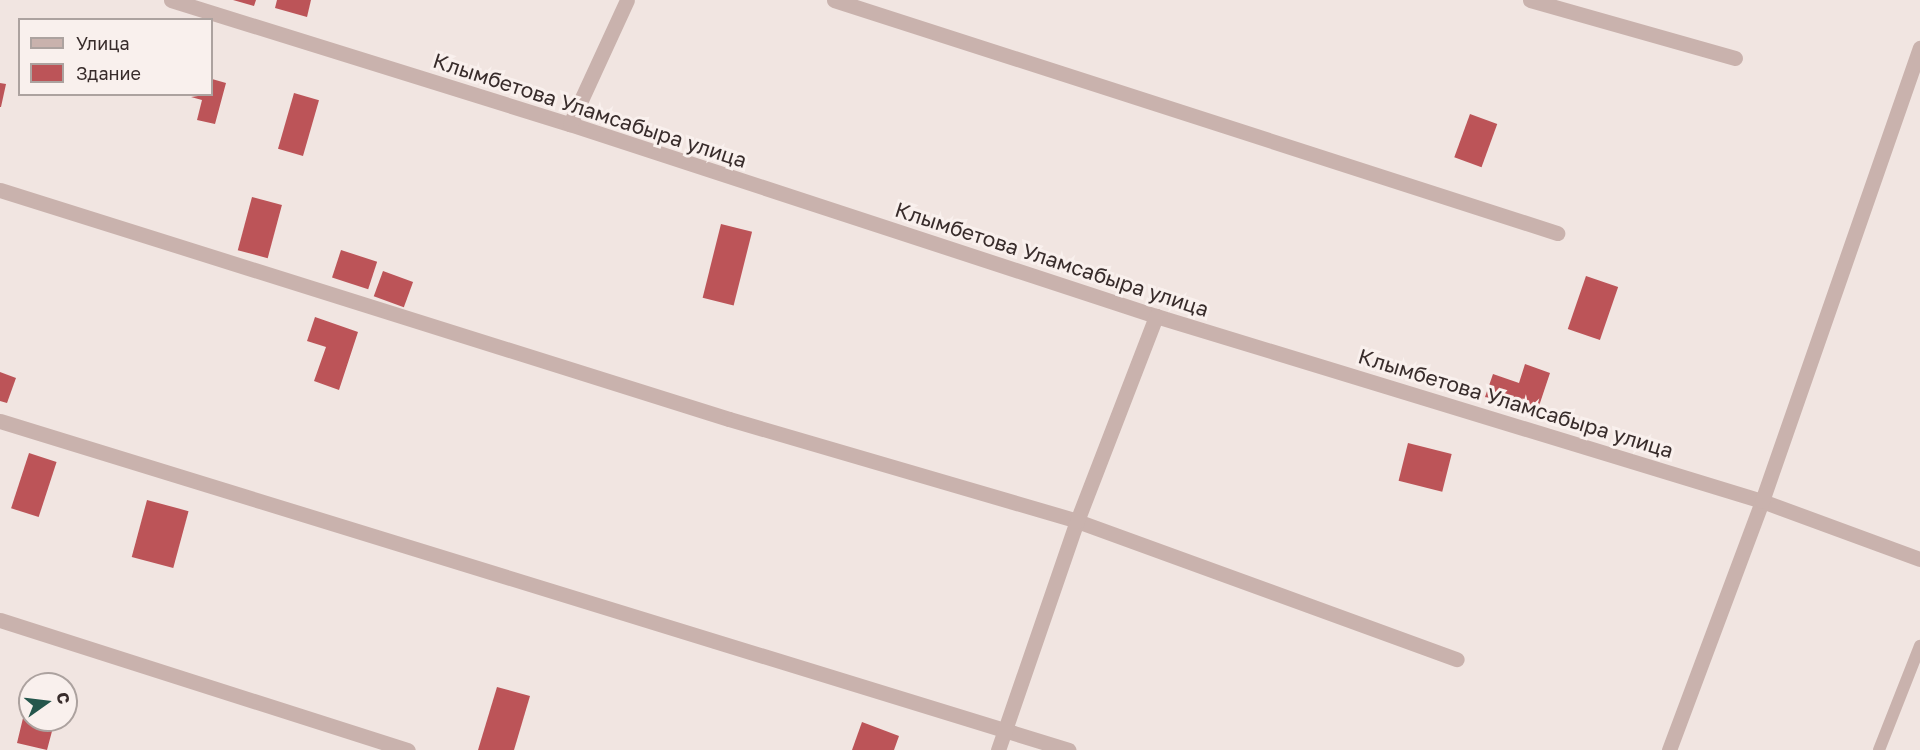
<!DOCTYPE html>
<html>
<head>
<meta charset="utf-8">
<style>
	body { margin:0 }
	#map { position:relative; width:1920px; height:750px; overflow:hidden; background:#f1e5e1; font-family:"Golos Text",sans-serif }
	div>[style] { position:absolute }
	.building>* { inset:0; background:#bc5458; transform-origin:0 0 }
	.service>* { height:12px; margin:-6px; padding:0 6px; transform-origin:6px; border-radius:6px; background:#c9b2ad }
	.minor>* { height:15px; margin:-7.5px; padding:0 7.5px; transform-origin:7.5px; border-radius:7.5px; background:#c9b2ad }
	span { translate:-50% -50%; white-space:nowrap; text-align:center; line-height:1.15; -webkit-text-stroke:6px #f9f0ed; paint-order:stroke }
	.street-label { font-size:21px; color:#382c2b }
	.legend { position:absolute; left:18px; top:18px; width:195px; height:78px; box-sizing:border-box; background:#f9f0ed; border:2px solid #aca29f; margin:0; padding:8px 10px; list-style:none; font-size:18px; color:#382c2b }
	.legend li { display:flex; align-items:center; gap:12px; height:30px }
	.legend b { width:30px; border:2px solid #aca29f }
	.north { position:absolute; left:18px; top:672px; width:60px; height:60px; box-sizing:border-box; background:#f9f0ed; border:2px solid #aca29f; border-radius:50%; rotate:76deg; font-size:16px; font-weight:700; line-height:24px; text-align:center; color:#382c2b }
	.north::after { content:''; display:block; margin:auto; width:21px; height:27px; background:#24564c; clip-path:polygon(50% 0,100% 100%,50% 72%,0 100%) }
</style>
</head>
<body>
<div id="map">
	<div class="building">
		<div style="clip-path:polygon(233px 0,256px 0,254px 6px)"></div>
		<div style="clip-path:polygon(277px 0,311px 0,307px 17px,275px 8px)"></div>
		<div style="clip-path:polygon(212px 79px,226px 83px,215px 124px,197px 120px,202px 100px,191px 97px,212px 94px)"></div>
		<div style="clip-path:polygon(0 83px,6px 84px,1px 107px,0 107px)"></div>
		<div style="left:294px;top:93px;width:26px;height:58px;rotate:16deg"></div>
		<div style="left:1470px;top:114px;width:29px;height:46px;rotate:20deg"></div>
		<div style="left:252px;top:197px;width:31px;height:55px;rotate:15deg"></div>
		<div style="left:721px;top:224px;width:32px;height:76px;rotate:14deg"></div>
		<div style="left:341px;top:250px;width:38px;height:29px;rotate:18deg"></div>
		<div style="left:383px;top:271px;width:32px;height:27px;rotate:20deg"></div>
		<div style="left:1586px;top:276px;width:34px;height:56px;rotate:19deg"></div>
		<div style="clip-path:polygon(315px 317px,358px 332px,339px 390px,314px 381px,326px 347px,307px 341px)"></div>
		<div style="clip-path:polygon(1525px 364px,1550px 373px,1536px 415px,1485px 397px,1493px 374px,1519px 383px)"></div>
		<div style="clip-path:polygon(0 372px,16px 378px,7px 403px,0 401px)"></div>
		<div style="left:1408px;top:443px;width:45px;height:39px;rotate:14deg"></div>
		<div style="left:29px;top:453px;width:29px;height:58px;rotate:18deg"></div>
		<div style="left:147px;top:500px;width:43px;height:59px;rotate:15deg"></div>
		<div style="clip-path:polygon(497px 687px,530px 696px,514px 750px,478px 750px)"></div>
		<div style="clip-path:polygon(29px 693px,30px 720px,55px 720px,47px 750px,17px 743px)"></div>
		<div style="clip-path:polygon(862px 722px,899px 736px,894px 750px,852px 750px)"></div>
	</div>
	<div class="service">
		<div style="left:1879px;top:750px;width:112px;rotate:-68.5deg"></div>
	</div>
	<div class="minor">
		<div style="left:171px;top:0;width:418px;rotate:17.3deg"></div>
		<div style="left:570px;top:124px;width:617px;rotate:18.14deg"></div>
		<div style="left:1156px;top:316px;width:634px;rotate:16.98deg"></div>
		<div style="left:1762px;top:501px;width:168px;rotate:20.2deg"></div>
		<div style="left:834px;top:0;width:760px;rotate:17.86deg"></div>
		<div style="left:1530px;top:0;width:213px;rotate:15.8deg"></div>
		<div style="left:570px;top:124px;width:136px;rotate:-65.3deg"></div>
		<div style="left:0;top:190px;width:764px;rotate:17.44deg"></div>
		<div style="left:729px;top:419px;width:363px;rotate:16.3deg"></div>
		<div style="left:1077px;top:521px;width:404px;rotate:20deg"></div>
		<div style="left:0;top:421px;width:1118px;rotate:17.11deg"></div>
		<div style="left:0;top:620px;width:428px;rotate:17.7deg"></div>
		<div style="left:998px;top:750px;width:242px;rotate:-71deg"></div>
		<div style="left:1077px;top:521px;width:220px;rotate:-68.9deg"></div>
		<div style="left:1669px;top:750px;width:266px;rotate:-69.5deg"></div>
		<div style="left:1762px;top:501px;width:480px;rotate:-70.8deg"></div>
	</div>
	<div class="street-label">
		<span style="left:590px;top:110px;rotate:18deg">Клымбетова Уламсабыра улица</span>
		<span style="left:1052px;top:259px;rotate:18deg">Клымбетова Уламсабыра улица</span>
		<span style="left:1516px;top:403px;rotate:17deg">Клымбетова Уламсабыра улица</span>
	</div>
	<ul class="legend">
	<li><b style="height:8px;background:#c9b2ad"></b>Улица</li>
	<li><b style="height:16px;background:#bc5458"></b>Здание</li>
	</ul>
	<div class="north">С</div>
</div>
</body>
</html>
